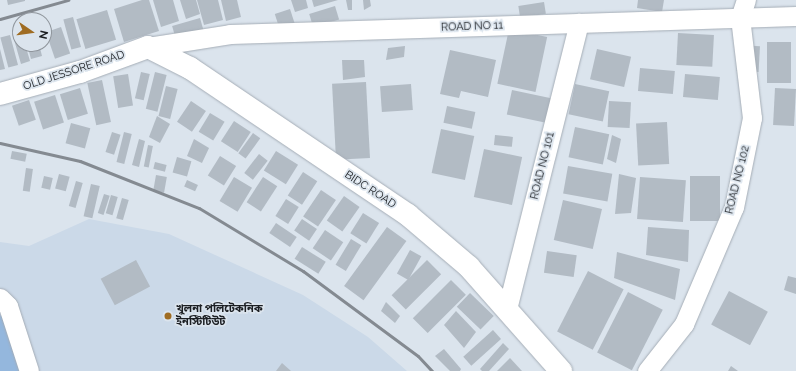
<!DOCTYPE html>
<html>
<head>
<meta charset="utf-8">
<style>
	body { margin:0 }
	#map { position:relative; width:796px; height:371px; overflow:hidden; background:#dbe4ed; font-family:Raleway,"Noto Sans Bengali",sans-serif }
	div>[style] { position:absolute }
	.built>* { inset:0; background:#cbd9e8 }
	.green>* { inset:0; background:#94b7dd }
	.building>* { inset:0; background:#b2bbc4; transform-origin:0 0 }
	.roads { filter:drop-shadow(0 0 1px #a5adb6) drop-shadow(0 0 1px #a5adb6) }
	.minor>* { height:19px; margin:-9.5px; padding:0 9.5px; transform-origin:9.5px; border-radius:9.5px; background:#fff }
	.major>* { height:22px; margin:-11px; padding:0 11px; transform-origin:11px; border-radius:11px; background:#fff }
	.rail>* { height:3px; margin:-1.5px; padding:0 1.5px; transform-origin:1.5px; border-radius:1.5px; background:#848a91 }
	.dots>* { width:11px; height:11px; translate:-50% -50%; box-sizing:border-box; border:2px solid #dbe4ed; border-radius:50% }
	span { translate:-50% -50%; white-space:nowrap; text-align:center; line-height:1.15; -webkit-text-stroke:3.5px #dbe4ed; paint-order:stroke }
	.street-label { font-size:11px; color:#1c1f23 }
	.poi-label { font-size:11px; color:#1c1f23; font-weight:700 }
	.left { translate:0 -50%; text-align:left }
	.north { position:absolute; left:12px; top:12px; width:40px; height:40px; box-sizing:border-box; background:#dbe4ed; border:1px solid #8f959c; border-radius:50%; rotate:103deg; font-size:11px; font-weight:700; line-height:16px; text-align:center; color:#1c1f23 }
	.north::after { content:''; display:block; margin:auto; width:14px; height:18px; background:#9f6c22; clip-path:polygon(50% 0,100% 100%,50% 72%,0 100%) }
</style>
</head>
<body>
<div id="map">
	<div class="built">
		<div style="clip-path:polygon(89px 219px,169px 234px,303px 295px,368px 337px,407px 371px,0 371px,0 242px,29px 246px)"></div>
	</div>
	<div class="green">
		<div style="clip-path:polygon(0 315px,3px 317px,22px 371px,0 371px)"></div>
	</div>
	<div class="building">
		<div style="clip-path:polygon(7px 0,25px 0,25px 1px,8px 5px)"></div>
		<div style="clip-path:polygon(142px 0,149px 0,159px 31px,124px 42px,114px 9px)"></div>
		<div style="clip-path:polygon(153px 0,173px 0,179px 21px,161px 27px)"></div>
		<div style="clip-path:polygon(180px 0,196px 0,200px 14px,186px 19px)"></div>
		<div style="clip-path:polygon(197px 0,218px 0,223px 20px,204px 25px)"></div>
		<div style="clip-path:polygon(221px 0,237px 0,241px 17px,226px 21px)"></div>
		<div style="clip-path:polygon(291px 0,306px 0,308px 8px,295px 12px)"></div>
		<div style="clip-path:polygon(312px 0,338px 0,314px 7px)"></div>
		<div style="clip-path:polygon(346px 0,352px 0,352px 10px,348px 10px)"></div>
		<div style="clip-path:polygon(363px 0,370px 0,371px 6px,364px 10px)"></div>
		<div style="clip-path:polygon(638px 0,664px 0,662px 12px,637px 8px)"></div>
		<div style="left:544px;top:2px;width:12px;height:26px;rotate:81deg"></div>
		<div style="left:335px;top:6px;width:14px;height:27px;rotate:73deg"></div>
		<div style="left:290px;top:9px;width:16px;height:16px;rotate:72deg"></div>
		<div style="left:107px;top:10px;width:31px;height:32px;rotate:73deg"></div>
		<div style="left:73px;top:17px;width:31px;height:10px;rotate:75deg"></div>
		<div style="left:200px;top:18px;width:15px;height:29px;rotate:74deg"></div>
		<div style="left:61px;top:27px;width:28px;height:16px;rotate:71deg"></div>
		<div style="left:509px;top:29px;width:39px;height:56px;rotate:12deg"></div>
		<div style="left:678px;top:33px;width:36px;height:32px;rotate:3deg"></div>
		<div style="clip-path:polygon(20px 34px,20px 44px,25px 44px,30px 61px,21px 64px,13px 36px)"></div>
		<div style="left:10px;top:35px;width:31px;height:10px;rotate:75deg"></div>
		<div style="left:767px;top:42px;width:24px;height:41px"></div>
		<div style="clip-path:polygon(27px 44px,39px 44px,42px 56px,31px 59px)"></div>
		<div style="left:738px;top:45px;width:22px;height:26px;rotate:3deg"></div>
		<div style="clip-path:polygon(405px 46px,404px 57px,386px 60px,388px 48px)"></div>
		<div style="clip-path:polygon(0 49px,5px 69px,0 70px)"></div>
		<div style="left:597px;top:49px;width:35px;height:31px;rotate:13deg"></div>
		<div style="clip-path:polygon(450px 50px,496px 60px,488px 97px,461px 91px,459px 98px,440px 94px)"></div>
		<div style="clip-path:polygon(342px 60px,364px 60px,365px 77px,343px 80px)"></div>
		<div style="left:640px;top:68px;width:35px;height:23px;rotate:5deg"></div>
		<div style="left:141px;top:72px;width:9px;height:27px;rotate:13deg"></div>
		<div style="left:155px;top:72px;width:12px;height:38px;rotate:14deg"></div>
		<div style="left:128px;top:74px;width:32px;height:15px;rotate:81deg"></div>
		<div style="left:685px;top:74px;width:35px;height:23px;rotate:5deg"></div>
		<div style="left:102px;top:80px;width:43px;height:15px;rotate:78deg"></div>
		<div style="left:366px;top:82px;width:76px;height:34px;rotate:87deg"></div>
		<div style="left:411px;top:84px;width:26px;height:31px;rotate:86deg"></div>
		<div style="left:575px;top:84px;width:35px;height:31px;rotate:12deg"></div>
		<div style="left:166px;top:86px;width:12px;height:31px;rotate:14deg"></div>
		<div style="left:80px;top:88px;width:27px;height:21px;rotate:73deg"></div>
		<div style="left:775px;top:88px;width:21px;height:37px;rotate:3deg"></div>
		<div style="left:512px;top:90px;width:40px;height:25px;rotate:12deg"></div>
		<div style="left:55px;top:95px;width:29px;height:22px;rotate:72deg"></div>
		<div style="left:29px;top:100px;width:21px;height:18px;rotate:71deg"></div>
		<div style="left:191px;top:101px;width:18px;height:25px;rotate:34deg"></div>
		<div style="left:609px;top:101px;width:22px;height:26px;rotate:3deg"></div>
		<div style="left:447px;top:106px;width:29px;height:17px;rotate:12deg"></div>
		<div style="left:210px;top:113px;width:17px;height:22px;rotate:31deg"></div>
		<div style="clip-path:polygon(157px 116px,170px 124px,160px 143px,149px 137px)"></div>
		<div style="left:234px;top:121px;width:20px;height:24px;rotate:33deg"></div>
		<div style="left:667px;top:122px;width:42px;height:31px;rotate:87deg"></div>
		<div style="left:71px;top:123px;width:20px;height:21px;rotate:15deg"></div>
		<div style="left:575px;top:127px;width:35px;height:31px;rotate:12deg"></div>
		<div style="left:441px;top:129px;width:34px;height:45px;rotate:12deg"></div>
		<div style="left:112px;top:132px;width:9px;height:21px;rotate:18deg"></div>
		<div style="left:124px;top:132px;width:8px;height:31px;rotate:14deg"></div>
		<div style="left:253px;top:133px;width:9px;height:25px;rotate:36deg"></div>
		<div style="left:495px;top:135px;width:18px;height:10px;rotate:6deg"></div>
		<div style="clip-path:polygon(612px 135px,621px 139px,616px 163px,607px 159px)"></div>
		<div style="clip-path:polygon(139px 139px,145px 141px,139px 167px,132px 165px)"></div>
		<div style="clip-path:polygon(194px 139px,209px 148px,202px 163px,187px 156px)"></div>
		<div style="left:148px;top:145px;width:5px;height:22px;rotate:11deg"></div>
		<div style="left:484px;top:149px;width:39px;height:49px;rotate:12deg"></div>
		<div style="left:12px;top:151px;width:15px;height:8px;rotate:11deg"></div>
		<div style="left:276px;top:151px;width:26px;height:23px;rotate:32deg"></div>
		<div style="left:259px;top:154px;width:11px;height:24px;rotate:38deg"></div>
		<div style="left:220px;top:156px;width:19px;height:23px;rotate:32deg"></div>
		<div style="left:177px;top:157px;width:15px;height:16px;rotate:16deg"></div>
		<div style="left:155px;top:162px;width:12px;height:7px;rotate:14deg"></div>
		<div style="left:568px;top:166px;width:45px;height:28px;rotate:10deg"></div>
		<div style="left:26px;top:168px;width:7px;height:23px;rotate:8deg"></div>
		<div style="left:303px;top:172px;width:17px;height:28px;rotate:33deg"></div>
		<div style="left:59px;top:174px;width:11px;height:15px;rotate:15deg"></div>
		<div style="clip-path:polygon(619px 174px,636px 178px,631px 213px,615px 214px)"></div>
		<div style="left:156px;top:175px;width:11px;height:16px;rotate:10deg"></div>
		<div style="left:44px;top:176px;width:9px;height:12px;rotate:13deg"></div>
		<div style="left:690px;top:176px;width:30px;height:45px"></div>
		<div style="left:234px;top:177px;width:21px;height:28px;rotate:31deg"></div>
		<div style="left:263px;top:177px;width:17px;height:30px;rotate:33deg"></div>
		<div style="left:640px;top:177px;width:46px;height:42px;rotate:4deg"></div>
		<div style="left:187px;top:180px;width:12px;height:7px;rotate:24deg"></div>
		<div style="left:76px;top:181px;width:7px;height:26px;rotate:16deg"></div>
		<div style="left:91px;top:184px;width:9px;height:33px;rotate:13deg"></div>
		<div style="left:321px;top:190px;width:18px;height:32px;rotate:34deg"></div>
		<div style="left:104px;top:194px;width:6px;height:20px;rotate:18deg"></div>
		<div style="left:111px;top:195px;width:7px;height:19px;rotate:16deg"></div>
		<div style="left:344px;top:196px;width:19px;height:30px;rotate:35deg"></div>
		<div style="left:122px;top:198px;width:7px;height:21px;rotate:16deg"></div>
		<div style="left:286px;top:199px;width:15px;height:20px;rotate:32deg"></div>
		<div style="left:563px;top:200px;width:40px;height:41px;rotate:13deg"></div>
		<div style="left:363px;top:213px;width:19px;height:24px;rotate:32deg"></div>
		<div style="left:302px;top:219px;width:18px;height:14px;rotate:34deg"></div>
		<div style="left:276px;top:223px;width:25px;height:12px;rotate:34deg"></div>
		<div style="left:387px;top:227px;width:24px;height:73px;rotate:36deg"></div>
		<div style="clip-path:polygon(648px 227px,689px 230px,688px 262px,646px 255px)"></div>
		<div style="left:325px;top:230px;width:22px;height:22px;rotate:34deg"></div>
		<div style="left:351px;top:239px;width:12px;height:30px;rotate:31deg"></div>
		<div style="left:302px;top:247px;width:28px;height:14px;rotate:32deg"></div>
		<div style="left:410px;top:250px;width:13px;height:27px;rotate:29deg"></div>
		<div style="left:547px;top:251px;width:30px;height:22px;rotate:8deg"></div>
		<div style="clip-path:polygon(617px 252px,680px 269px,675px 300px,614px 278px)"></div>
		<div style="left:136px;top:260px;width:30px;height:40px;rotate:62deg"></div>
		<div style="left:427px;top:260px;width:20px;height:50px;rotate:45deg"></div>
		<div style="left:588px;top:271px;width:40px;height:68px;rotate:27deg"></div>
		<div style="clip-path:polygon(788px 276px,796px 278px,796px 294px,784px 290px)"></div>
		<div style="left:451px;top:280px;width:21px;height:54px;rotate:45deg"></div>
		<div style="left:729px;top:291px;width:44px;height:38px;rotate:28deg"></div>
		<div style="left:628px;top:292px;width:39px;height:68px;rotate:27deg"></div>
		<div style="left:470px;top:293px;width:33px;height:19px;rotate:44deg"></div>
		<div style="clip-path:polygon(386px 302px,400px 316px,395px 323px,381px 311px)"></div>
		<div style="clip-path:polygon(456px 311px,476px 332px,464px 348px,444px 325px)"></div>
		<div style="left:493px;top:330px;width:12px;height:40px;rotate:48deg"></div>
		<div style="clip-path:polygon(503px 343px,509px 349px,489px 371px,482px 371px,480px 369px)"></div>
		<div style="clip-path:polygon(444px 349px,461px 369px,460px 371px,450px 371px,435px 356px)"></div>
		<div style="clip-path:polygon(510px 358px,522px 371px,497px 371px)"></div>
		<div style="clip-path:polygon(282px 363px,291px 371px,276px 371px)"></div>
		<div style="clip-path:polygon(731px 366px,738px 371px,728px 371px)"></div>
	</div>
	<div class="roads">
		<div class="minor">
			<div style="left:148px;top:47px;width:83px;rotate:-9deg"></div>
			<div style="left:230px;top:34px;width:566px;rotate:-1.82deg"></div>
			<div style="left:0;top:298px;width:11px;rotate:45deg"></div>
			<div style="left:8px;top:306px;width:68px;rotate:72.1deg"></div>
			<div style="left:507px;top:309px;width:295px;rotate:-75.9deg"></div>
			<div style="left:647px;top:371px;width:60px;rotate:-51.8deg"></div>
			<div style="left:684px;top:324px;width:127px;rotate:-66.9deg"></div>
			<div style="left:734px;top:207px;width:91px;rotate:-78.6deg"></div>
			<div style="left:752px;top:118px;width:101px;rotate:-96.8deg"></div>
			<div style="left:740px;top:18px;width:19px;rotate:-72deg"></div>
		</div>
		<div class="major">
			<div style="left:0;top:94px;width:83px;rotate:-15.4deg"></div>
			<div style="left:80px;top:72px;width:72px;rotate:-20.2deg"></div>
			<div style="left:148px;top:47px;width:47px;rotate:26.6deg"></div>
			<div style="left:190px;top:68px;width:263px;rotate:34deg"></div>
			<div style="left:408px;top:215px;width:80px;rotate:40.4deg"></div>
			<div style="left:469px;top:267px;width:139px;rotate:48.5deg"></div>
		</div>
	</div>
	<div class="rail">
		<div style="left:0;top:19px;width:71px;rotate:-15.6deg"></div>
		<div style="left:0;top:143px;width:82px;rotate:12.7deg"></div>
		<div style="left:80px;top:161px;width:128px;rotate:21.6deg"></div>
		<div style="left:199px;top:208px;width:122px;rotate:31.2deg"></div>
		<div style="left:303px;top:271px;width:143px;rotate:36.5deg"></div>
		<div style="left:418px;top:356px;width:21px;rotate:47deg"></div>
	</div>
	<div class="dots">
		<div style="left:168px;top:316px;background:#9f6c22"></div>
	</div>
	<div class="street-label">
		<span style="left:472px;top:27px;rotate:-2deg">ROAD NO 11</span>
		<span style="left:74px;top:71px;rotate:-18deg">OLD JESSORE ROAD</span>
		<span style="left:543px;top:166px;rotate:-76deg">ROAD NO 101</span>
		<span style="left:738px;top:180px;rotate:-76deg">ROAD NO 102</span>
		<span style="left:370px;top:190px;rotate:33deg">BIDC ROAD</span>
	</div>
	<div class="poi-label">
		<span class="left" style="left:176px;top:316px">খুলনা পলিটেকনিক<br>ইনস্টিটিউট</span>
	</div>
	<div class="north">N</div>
</div>
</body>
</html>
